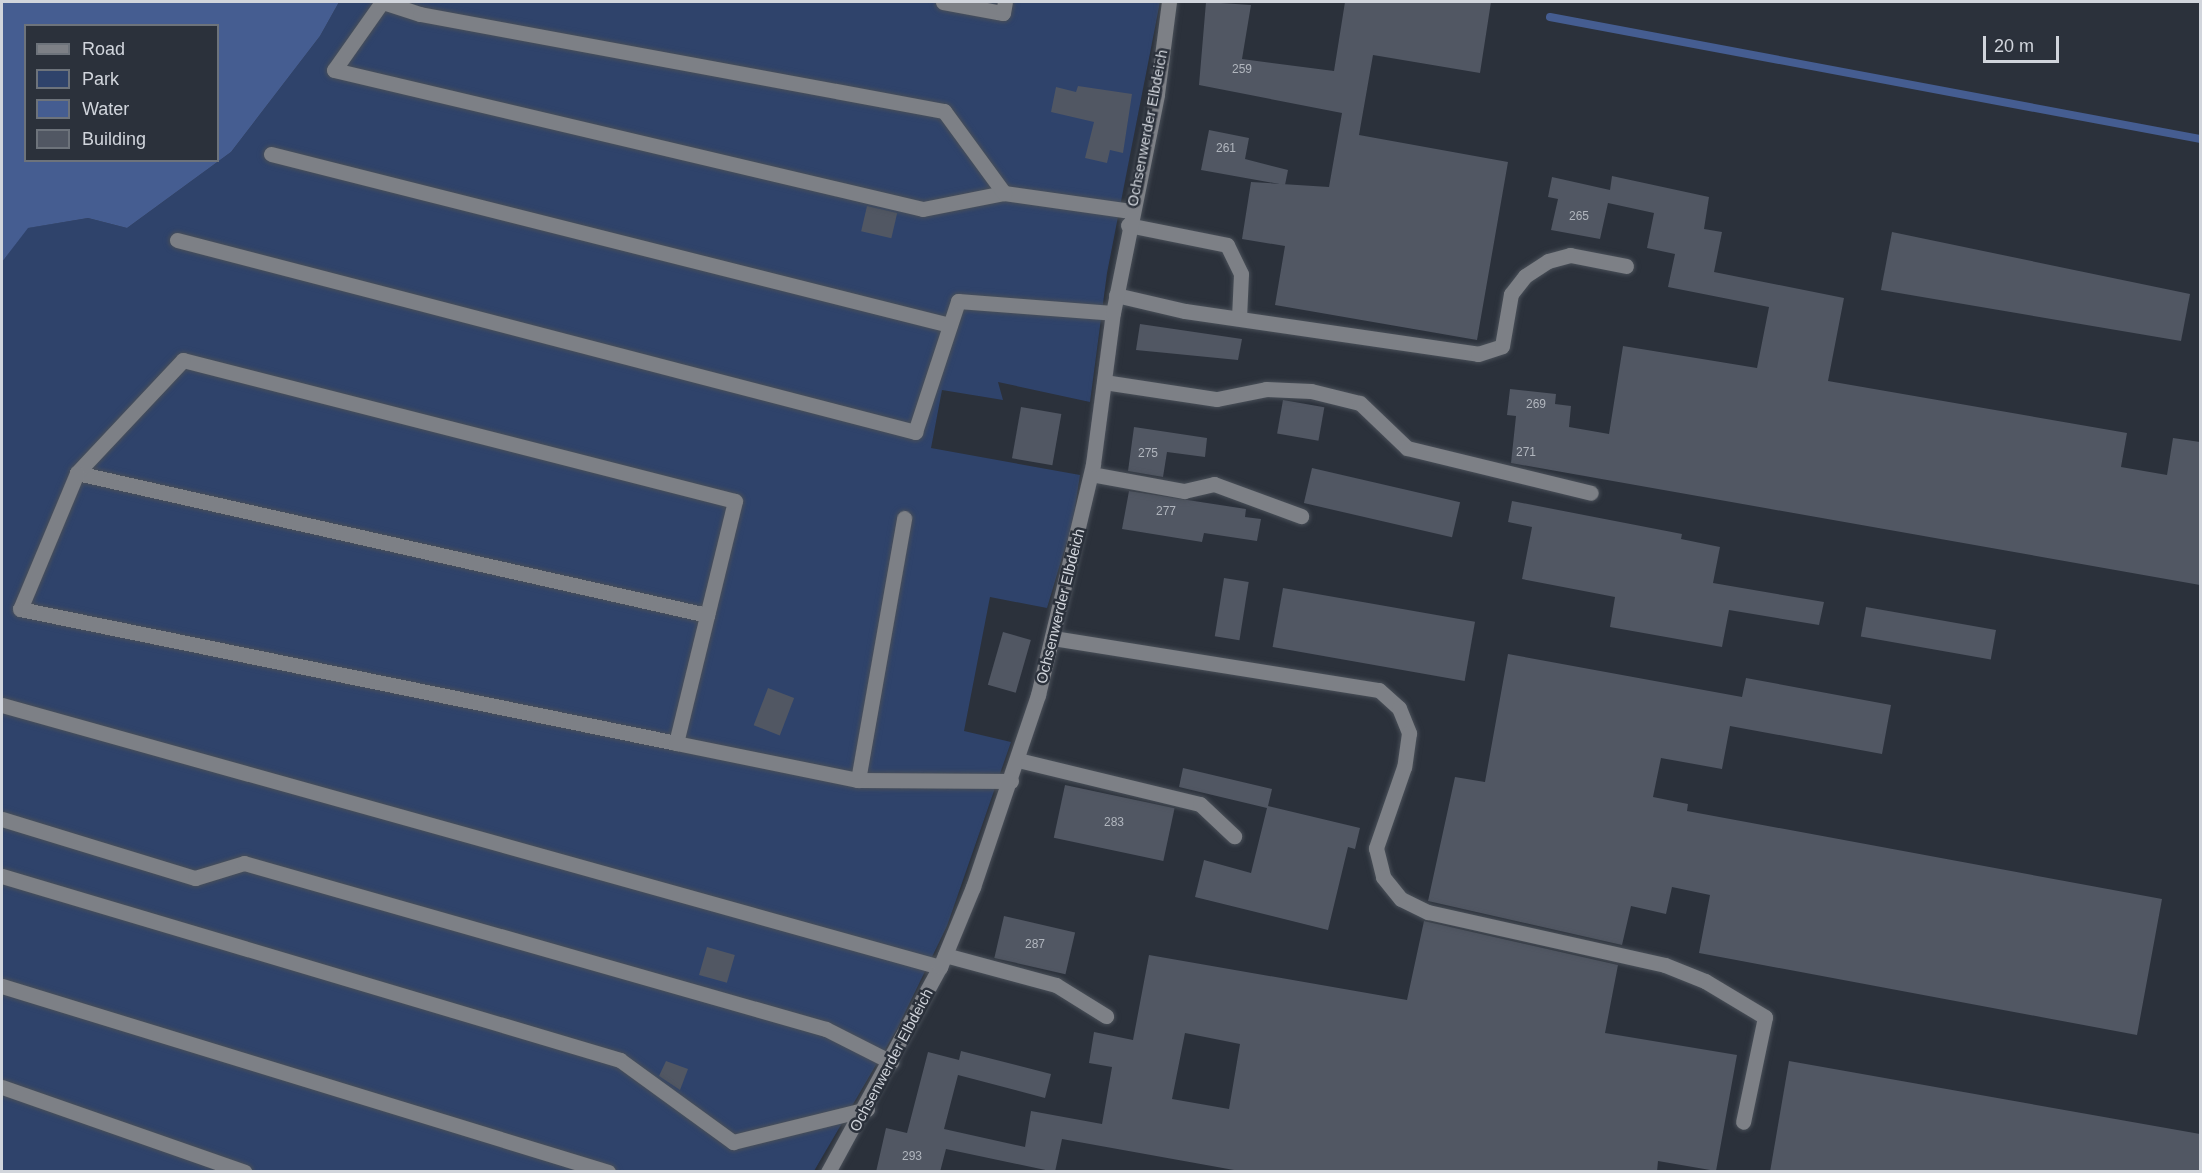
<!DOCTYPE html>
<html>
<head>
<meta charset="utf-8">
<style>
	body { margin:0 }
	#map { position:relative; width:2202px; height:1173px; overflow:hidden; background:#2b313b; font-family:Arial,sans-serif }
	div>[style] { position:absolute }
	.green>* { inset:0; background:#2f436b }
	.water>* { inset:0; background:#455d91 }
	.stream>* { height:8px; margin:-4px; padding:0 4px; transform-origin:4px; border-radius:4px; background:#455d91 }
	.building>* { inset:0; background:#515763; transform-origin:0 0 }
	.roads { filter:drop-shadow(0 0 2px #494f58) drop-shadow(0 0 2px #494f58) }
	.minor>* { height:15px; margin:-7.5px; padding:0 7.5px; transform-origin:7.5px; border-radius:7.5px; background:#7d8086 }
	span { translate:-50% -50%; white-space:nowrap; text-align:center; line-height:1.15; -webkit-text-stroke:5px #2b313b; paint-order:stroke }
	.number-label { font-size:12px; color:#b1b6be }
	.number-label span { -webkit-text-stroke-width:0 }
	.street-label { font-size:15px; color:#d1d5dc }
	.frame { position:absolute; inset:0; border:3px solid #d1d5dc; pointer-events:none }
	.legend { position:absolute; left:24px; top:24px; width:195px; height:138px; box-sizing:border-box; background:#2b313b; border:2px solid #6d737b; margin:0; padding:8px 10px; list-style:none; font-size:18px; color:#d1d5dc }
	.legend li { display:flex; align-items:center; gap:12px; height:30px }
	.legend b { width:30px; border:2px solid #6d737b }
	.scale { position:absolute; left:1983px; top:36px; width:76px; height:27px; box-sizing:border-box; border:3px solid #d1d5dc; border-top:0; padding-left:8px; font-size:18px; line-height:21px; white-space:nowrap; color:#d1d5dc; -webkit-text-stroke:4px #2b313b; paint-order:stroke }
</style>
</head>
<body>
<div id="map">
	<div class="green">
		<div style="clip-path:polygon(339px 2px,1160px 2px,1107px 273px,1090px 402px,998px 382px,1003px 400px,942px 390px,931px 448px,1080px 475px,1073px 521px,1047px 608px,990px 597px,964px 731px,1011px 742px,947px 926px,897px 1029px,814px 1171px,2px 1171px,2px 262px,27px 228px,88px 218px,127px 228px,231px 152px,320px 36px)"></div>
	</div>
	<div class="water">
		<div style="clip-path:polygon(evenodd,2px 2px,339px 2px,320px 36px,231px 152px,127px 228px,88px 218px,28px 228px,2px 262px,2px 2px,26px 26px,218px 26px,218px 160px,26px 160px,26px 26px)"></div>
	</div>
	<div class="stream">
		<div style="left:1550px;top:17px;width:661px;rotate:10.63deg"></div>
	</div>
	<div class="building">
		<div style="clip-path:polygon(1206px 2px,1251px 5px,1242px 59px,1334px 71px,1345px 2px,1491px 2px,1480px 73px,1373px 55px,1359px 135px,1508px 162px,1477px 340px,1275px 305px,1285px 246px,1242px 239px,1251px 182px,1329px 187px,1342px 113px,1199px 85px)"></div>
		<div style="clip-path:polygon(1078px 86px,1132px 94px,1123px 153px,1110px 150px,1107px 163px,1085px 158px,1094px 122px,1051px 112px,1056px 87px,1076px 92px)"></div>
		<div style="clip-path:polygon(1209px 130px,1249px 138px,1245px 159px,1288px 170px,1285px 185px,1201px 170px)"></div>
		<div style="clip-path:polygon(1612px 176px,1709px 197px,1704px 229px,1722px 232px,1714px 272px,1844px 298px,1828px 381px,2127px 433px,2121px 467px,2167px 475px,2173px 438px,2200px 442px,2200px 585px,1511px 463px,1516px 416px,1507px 415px,1510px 389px,1556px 394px,1555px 404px,1571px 406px,1569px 427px,1609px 434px,1623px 346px,1757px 368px,1769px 307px,1668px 287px,1675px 254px,1647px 248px,1654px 213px,1608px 203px,1600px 239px,1551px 230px,1558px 199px,1548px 197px,1552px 177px,1610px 190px)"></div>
		<div style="left:867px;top:206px;width:31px;height:26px;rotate:13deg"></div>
		<div style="clip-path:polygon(1892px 232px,2190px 294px,2181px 341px,1881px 290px)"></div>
		<div style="clip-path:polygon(1140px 324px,1242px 339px,1238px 360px,1136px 350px)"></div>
		<div style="left:1283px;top:400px;width:42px;height:34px;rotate:10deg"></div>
		<div style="left:1021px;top:407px;width:41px;height:52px;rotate:10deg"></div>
		<div style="clip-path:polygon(1134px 427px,1207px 438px,1205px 457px,1167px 452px,1163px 477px,1128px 471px)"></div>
		<div style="left:1312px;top:468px;width:152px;height:36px;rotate:13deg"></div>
		<div style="clip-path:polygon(1129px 491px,1246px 509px,1245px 517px,1261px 519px,1257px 541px,1204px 533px,1202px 542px,1122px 529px)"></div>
		<div style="clip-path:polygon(1512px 501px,1682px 534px,1681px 539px,1720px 547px,1713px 583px,1824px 602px,1819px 625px,1729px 610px,1722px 647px,1610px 627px,1615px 597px,1522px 579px,1532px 527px,1508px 522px)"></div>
		<div style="left:1224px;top:578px;width:25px;height:59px;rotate:9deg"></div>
		<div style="left:1283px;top:588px;width:195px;height:60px;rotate:10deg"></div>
		<div style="left:1866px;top:607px;width:132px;height:30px;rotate:10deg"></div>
		<div style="left:1003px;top:632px;width:29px;height:55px;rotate:16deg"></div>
		<div style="clip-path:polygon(1508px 654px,1742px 697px,1746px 678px,1891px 705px,1882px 754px,1730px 726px,1722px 769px,1661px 758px,1653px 797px,1688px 804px,1687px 811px,2162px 899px,2137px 1035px,1699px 953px,1710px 895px,1672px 887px,1666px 914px,1631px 906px,1622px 945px,1428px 901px,1455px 777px,1485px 782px)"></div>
		<div style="left:768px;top:688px;width:28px;height:40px;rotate:21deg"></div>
		<div style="clip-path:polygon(1183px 768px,1272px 789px,1268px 806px,1360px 828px,1355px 849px,1348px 847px,1328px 930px,1195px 897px,1204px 860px,1251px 873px,1267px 808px,1179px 787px)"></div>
		<div style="left:1065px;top:785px;width:112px;height:54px;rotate:12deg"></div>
		<div style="left:1004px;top:916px;width:73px;height:43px;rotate:13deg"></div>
		<div style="clip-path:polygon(evenodd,1424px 921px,1618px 965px,1605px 1033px,1737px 1055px,1716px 1171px,1658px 1161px,1657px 1172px,1245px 1172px,1062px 1139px,1055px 1172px,946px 1149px,940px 1172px,876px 1172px,886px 1128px,907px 1133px,928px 1052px,959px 1060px,961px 1051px,1051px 1074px,1045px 1098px,958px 1075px,944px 1129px,1025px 1147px,1031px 1111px,1102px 1124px,1112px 1067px,1089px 1063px,1094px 1032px,1133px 1040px,1149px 955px,1407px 1000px,1424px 921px,1185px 1033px,1240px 1044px,1229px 1109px,1172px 1099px,1185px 1033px)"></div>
		<div style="left:707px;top:947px;width:29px;height:29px;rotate:16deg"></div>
		<div style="clip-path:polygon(666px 1061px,688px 1069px,680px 1090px,659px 1076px)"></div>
		<div style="clip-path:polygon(1789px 1061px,2200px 1134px,2200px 1172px,1770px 1172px)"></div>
	</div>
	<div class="roads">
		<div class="minor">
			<div style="left:382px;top:2px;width:83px;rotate:125.2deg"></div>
			<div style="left:334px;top:70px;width:605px;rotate:13.28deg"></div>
			<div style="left:923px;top:209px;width:83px;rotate:-11.2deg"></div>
			<div style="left:1004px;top:193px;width:128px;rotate:8.1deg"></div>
			<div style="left:383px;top:2px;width:39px;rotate:18deg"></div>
			<div style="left:420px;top:14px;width:533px;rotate:10.49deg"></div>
			<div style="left:944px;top:111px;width:102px;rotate:53.8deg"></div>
			<div style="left:943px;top:2px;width:61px;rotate:10.4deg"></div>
			<div style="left:1003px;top:13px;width:11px;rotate:-80deg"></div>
			<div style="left:271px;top:154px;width:700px;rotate:14.14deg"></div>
			<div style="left:1128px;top:225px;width:101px;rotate:11.4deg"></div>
			<div style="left:1227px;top:245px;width:32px;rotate:64deg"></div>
			<div style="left:1241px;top:274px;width:44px;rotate:92.6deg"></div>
			<div style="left:177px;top:240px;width:763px;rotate:14.58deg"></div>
			<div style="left:915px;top:432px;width:138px;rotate:-71.8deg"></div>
			<div style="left:958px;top:301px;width:155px;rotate:4.4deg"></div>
			<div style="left:1116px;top:295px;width:71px;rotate:13.1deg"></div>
			<div style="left:1185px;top:311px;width:296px;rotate:8.3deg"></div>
			<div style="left:1478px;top:354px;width:25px;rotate:-18deg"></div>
			<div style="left:1502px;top:346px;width:53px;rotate:-80.2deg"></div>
			<div style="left:1511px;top:294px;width:23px;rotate:-52deg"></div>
			<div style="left:1525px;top:276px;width:27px;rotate:-33deg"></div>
			<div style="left:1548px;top:261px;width:23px;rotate:-15deg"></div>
			<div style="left:1570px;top:255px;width:57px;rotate:11.1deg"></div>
			<div style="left:1104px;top:382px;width:114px;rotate:8.6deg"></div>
			<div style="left:1217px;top:399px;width:50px;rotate:-11.5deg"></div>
			<div style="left:1266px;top:389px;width:45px;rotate:2.5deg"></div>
			<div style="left:1311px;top:391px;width:50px;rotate:13.8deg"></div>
			<div style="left:1360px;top:403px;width:65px;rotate:43.8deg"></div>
			<div style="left:1407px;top:448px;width:189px;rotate:13.7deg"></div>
			<div style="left:77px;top:473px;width:646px;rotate:12.7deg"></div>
			<div style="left:1091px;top:474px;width:95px;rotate:10.4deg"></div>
			<div style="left:1184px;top:491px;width:31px;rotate:-13deg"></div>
			<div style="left:1214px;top:484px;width:93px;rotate:20.2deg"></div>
			<div style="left:1053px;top:638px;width:330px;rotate:9.1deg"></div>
			<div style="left:1379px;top:690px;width:27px;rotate:42deg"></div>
			<div style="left:1399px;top:708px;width:27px;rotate:68deg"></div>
			<div style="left:1409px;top:733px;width:34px;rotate:98deg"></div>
			<div style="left:1404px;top:767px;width:86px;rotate:109.1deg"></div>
			<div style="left:1376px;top:848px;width:30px;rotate:76deg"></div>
			<div style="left:1383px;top:877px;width:28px;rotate:51deg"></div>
			<div style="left:1401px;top:899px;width:30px;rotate:26deg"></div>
			<div style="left:1428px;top:912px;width:243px;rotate:12.6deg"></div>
			<div style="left:1665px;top:965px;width:43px;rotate:21.8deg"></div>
			<div style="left:1705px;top:981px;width:70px;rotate:31deg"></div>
			<div style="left:1765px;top:1017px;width:107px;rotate:101.8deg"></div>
			<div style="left:2px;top:705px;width:974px;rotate:15.61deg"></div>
			<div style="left:676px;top:743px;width:249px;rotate:-76.3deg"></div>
			<div style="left:735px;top:501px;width:570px;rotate:-165.67deg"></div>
			<div style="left:183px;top:360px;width:155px;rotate:133.2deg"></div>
			<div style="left:77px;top:473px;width:147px;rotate:112.7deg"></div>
			<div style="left:20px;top:609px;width:670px;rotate:11.54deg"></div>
			<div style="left:676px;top:743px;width:186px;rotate:11.5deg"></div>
			<div style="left:858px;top:780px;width:153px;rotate:0.4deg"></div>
			<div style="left:1018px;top:760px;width:187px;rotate:13.6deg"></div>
			<div style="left:1200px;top:804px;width:47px;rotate:43.3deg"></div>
			<div style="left:858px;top:780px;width:266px;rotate:-80deg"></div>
			<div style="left:2px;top:819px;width:202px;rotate:17deg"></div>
			<div style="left:195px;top:878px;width:51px;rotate:-17deg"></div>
			<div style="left:244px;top:863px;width:605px;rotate:15.92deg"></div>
			<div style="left:826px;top:1029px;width:73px;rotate:26.9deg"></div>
			<div style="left:2px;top:876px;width:645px;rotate:16.58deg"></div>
			<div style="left:620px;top:1060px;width:140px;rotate:36deg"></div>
			<div style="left:733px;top:1142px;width:138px;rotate:-13.8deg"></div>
			<div style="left:945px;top:955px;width:115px;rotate:15.1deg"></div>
			<div style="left:1056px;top:985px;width:59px;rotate:31.8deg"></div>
			<div style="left:2px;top:986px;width:634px;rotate:17.06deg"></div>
			<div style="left:2px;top:1087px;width:257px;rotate:19.3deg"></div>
			<div style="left:828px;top:1172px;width:234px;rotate:-61.4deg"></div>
			<div style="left:940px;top:967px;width:87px;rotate:-67.6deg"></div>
			<div style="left:973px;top:887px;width:203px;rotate:-71.3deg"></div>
			<div style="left:1038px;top:695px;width:237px;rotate:-76.6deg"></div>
			<div style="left:1093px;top:464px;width:152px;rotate:-82.5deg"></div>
			<div style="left:1113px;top:313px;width:223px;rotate:-78.6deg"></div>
			<div style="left:1157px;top:94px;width:93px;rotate:-82.6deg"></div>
		</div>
	</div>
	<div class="number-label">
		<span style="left:1242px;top:70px">259</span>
		<span style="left:1226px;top:149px">261</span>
		<span style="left:1579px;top:217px">265</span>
		<span style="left:1536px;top:405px">269</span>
		<span style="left:1526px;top:453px">271</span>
		<span style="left:1148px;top:454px">275</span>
		<span style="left:1166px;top:512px">277</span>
		<span style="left:1114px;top:823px">283</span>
		<span style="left:1035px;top:945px">287</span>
		<span style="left:912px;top:1157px">293</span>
	</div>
	<div class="street-label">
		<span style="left:1147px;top:128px;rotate:-79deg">Ochsenwerder Elbdeich</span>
		<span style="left:1060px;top:606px;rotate:-76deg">Ochsenwerder Elbdeich</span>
		<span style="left:891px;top:1060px;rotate:-62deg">Ochsenwerder Elbdeich</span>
	</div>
	<div class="frame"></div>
	<ul class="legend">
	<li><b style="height:8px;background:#7d8086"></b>Road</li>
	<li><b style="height:16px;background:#2f436b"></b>Park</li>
	<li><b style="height:16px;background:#455d91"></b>Water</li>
	<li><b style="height:16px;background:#515763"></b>Building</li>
	</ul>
	<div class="scale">20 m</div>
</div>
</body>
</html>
